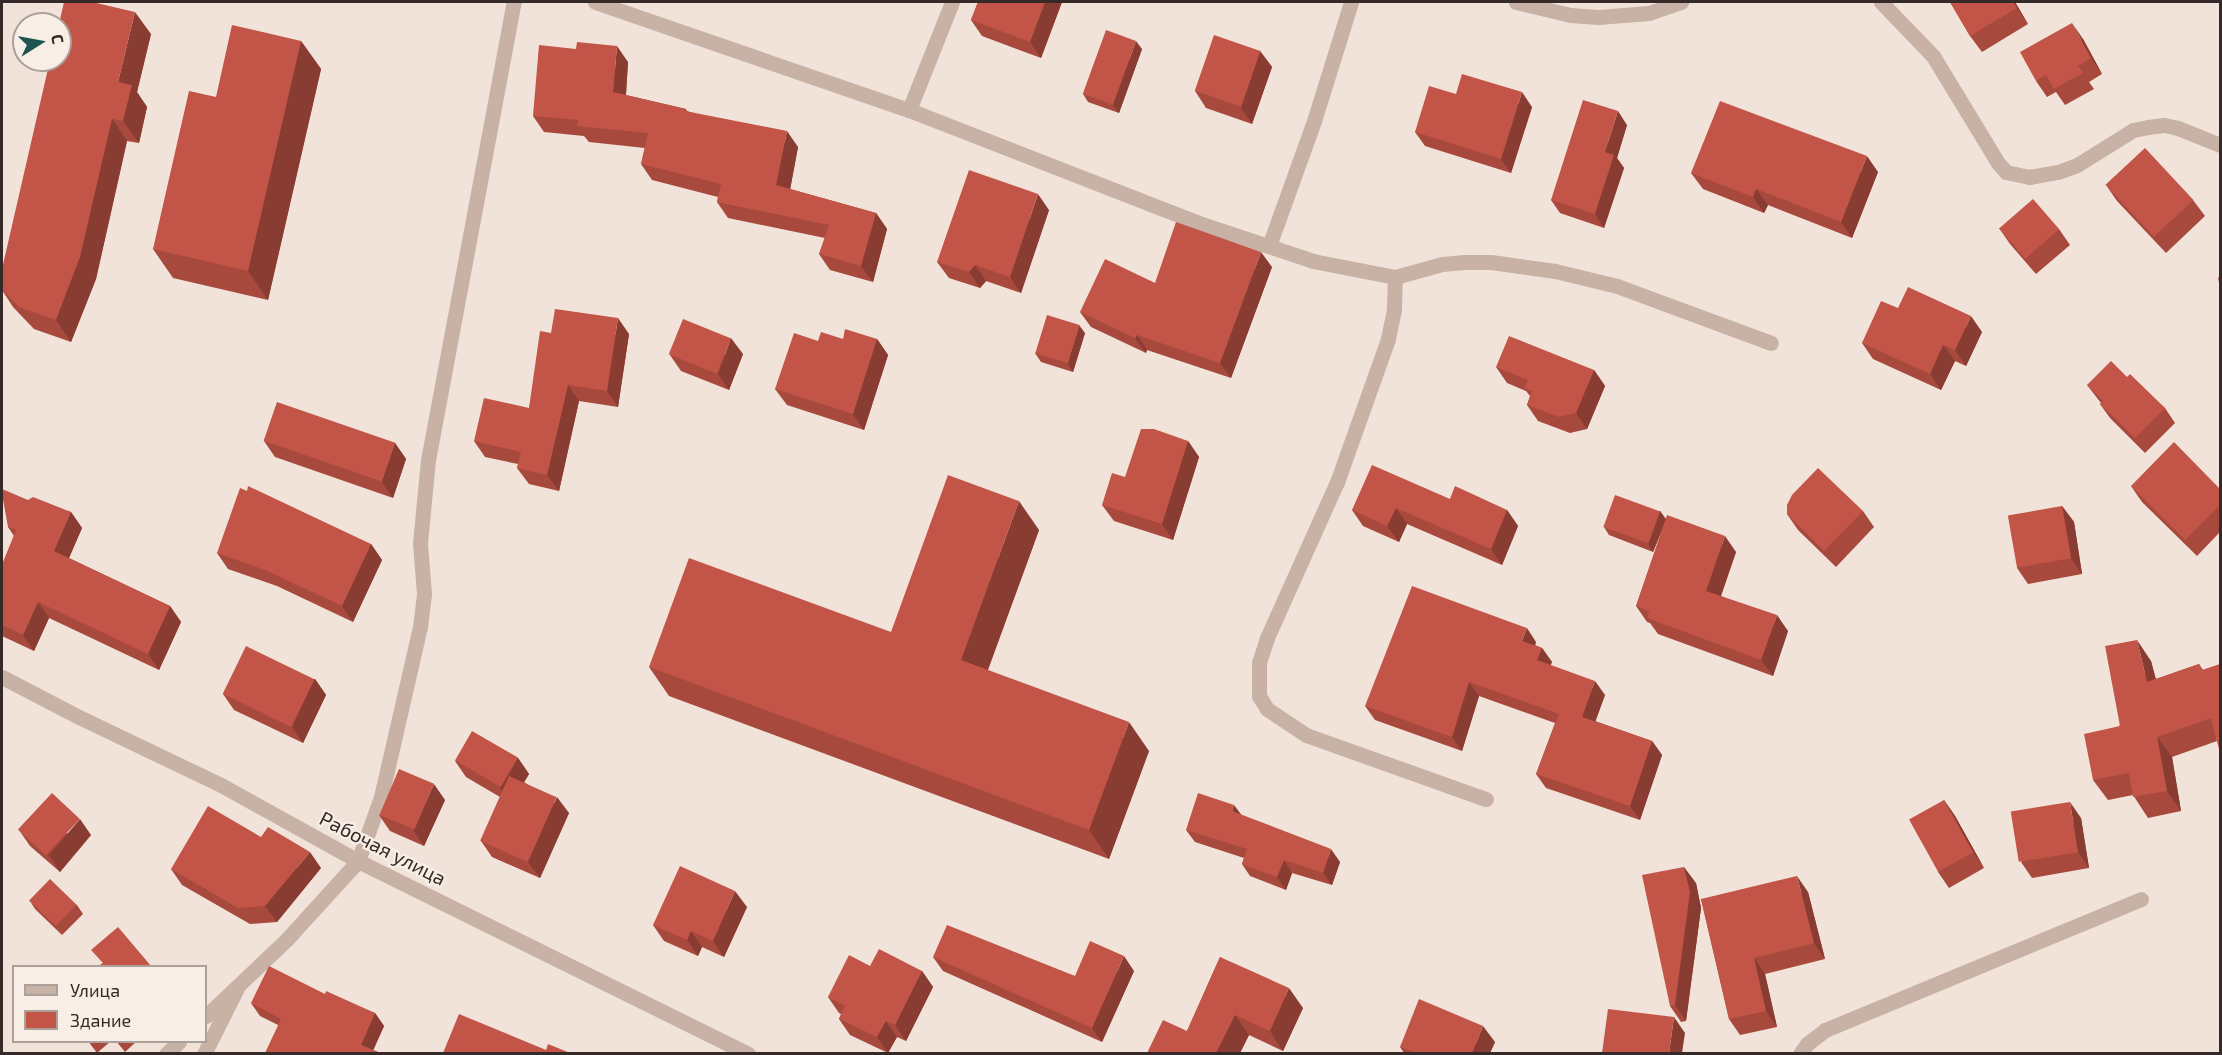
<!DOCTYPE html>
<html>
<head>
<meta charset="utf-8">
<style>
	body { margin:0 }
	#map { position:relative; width:2222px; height:1055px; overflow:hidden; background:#f1e3da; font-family:"Exo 2",sans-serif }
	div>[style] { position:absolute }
	.service>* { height:15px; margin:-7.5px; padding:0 7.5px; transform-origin:7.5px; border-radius:7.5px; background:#c8b2a6 }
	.minor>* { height:15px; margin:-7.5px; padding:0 7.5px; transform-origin:7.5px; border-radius:7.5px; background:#c8b2a6 }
	.wall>* { inset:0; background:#a7493d }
	.shaded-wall>* { inset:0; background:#883c32 }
	.building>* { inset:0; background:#c25547; transform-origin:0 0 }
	span { translate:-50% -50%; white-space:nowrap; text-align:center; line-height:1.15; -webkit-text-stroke:4.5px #f9eee6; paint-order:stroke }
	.street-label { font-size:20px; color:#352a27 }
	.frame { position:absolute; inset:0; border:3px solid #352a27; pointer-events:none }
	.legend { position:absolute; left:12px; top:965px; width:195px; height:78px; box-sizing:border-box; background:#f9eee6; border:2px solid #aba09a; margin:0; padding:8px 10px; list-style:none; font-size:18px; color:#352a27 }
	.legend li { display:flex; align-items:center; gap:12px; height:30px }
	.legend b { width:30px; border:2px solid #aba09a }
	.north { position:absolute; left:12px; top:12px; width:60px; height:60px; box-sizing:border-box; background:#f9eee6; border:2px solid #aba09a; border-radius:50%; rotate:79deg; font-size:16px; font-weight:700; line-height:24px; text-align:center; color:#352a27 }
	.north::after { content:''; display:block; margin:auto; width:21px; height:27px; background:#1e5551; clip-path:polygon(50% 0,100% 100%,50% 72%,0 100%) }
</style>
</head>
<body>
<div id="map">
	<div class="service">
		<div style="left:909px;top:110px;width:116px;rotate:-68.3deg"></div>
		<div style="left:204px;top:1054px;width:74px;rotate:-63.4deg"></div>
	</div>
	<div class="minor">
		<div style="left:595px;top:2px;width:332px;rotate:19deg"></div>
		<div style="left:909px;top:110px;width:314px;rotate:21.3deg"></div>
		<div style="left:1202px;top:224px;width:117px;rotate:18.4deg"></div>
		<div style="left:1313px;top:261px;width:84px;rotate:11deg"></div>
		<div style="left:1395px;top:277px;width:49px;rotate:-15.5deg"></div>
		<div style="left:1442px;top:264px;width:23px;rotate:-5deg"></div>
		<div style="left:1465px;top:262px;width:26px"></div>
		<div style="left:1491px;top:262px;width:65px;rotate:8deg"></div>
		<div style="left:1555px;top:271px;width:64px;rotate:13.6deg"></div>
		<div style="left:1617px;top:286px;width:164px;rotate:20.3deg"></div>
		<div style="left:1516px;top:2px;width:56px;rotate:13.5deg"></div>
		<div style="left:1570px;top:15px;width:28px;rotate:4deg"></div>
		<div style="left:1598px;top:17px;width:51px;rotate:-4.5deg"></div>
		<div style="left:1649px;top:13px;width:34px;rotate:-19deg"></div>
		<div style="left:1881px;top:2px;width:75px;rotate:46.1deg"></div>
		<div style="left:1933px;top:56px;width:125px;rotate:58.7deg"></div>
		<div style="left:1998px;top:163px;width:12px;rotate:48deg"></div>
		<div style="left:2006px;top:172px;width:24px;rotate:12deg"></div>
		<div style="left:2029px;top:177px;width:29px;rotate:-10deg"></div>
		<div style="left:2058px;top:172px;width:20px;rotate:-20deg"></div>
		<div style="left:2077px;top:165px;width:66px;rotate:-32deg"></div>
		<div style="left:2133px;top:130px;width:15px;rotate:-11deg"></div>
		<div style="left:2148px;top:127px;width:16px;rotate:-7deg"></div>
		<div style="left:2164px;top:125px;width:14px;rotate:12deg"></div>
		<div style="left:2178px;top:128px;width:45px;rotate:22deg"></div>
		<div style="left:1269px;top:246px;width:133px;rotate:-70.2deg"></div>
		<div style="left:1314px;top:121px;width:125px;rotate:-72.7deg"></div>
		<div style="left:1395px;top:277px;width:33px;rotate:92deg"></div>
		<div style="left:1394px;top:310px;width:30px;rotate:102deg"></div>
		<div style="left:1388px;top:339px;width:152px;rotate:109.6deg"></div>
		<div style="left:1337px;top:482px;width:171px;rotate:114.2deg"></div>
		<div style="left:1267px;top:638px;width:25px;rotate:108deg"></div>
		<div style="left:1259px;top:662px;width:34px;rotate:90deg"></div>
		<div style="left:1259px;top:696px;width:15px;rotate:58deg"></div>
		<div style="left:1267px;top:709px;width:47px;rotate:33.7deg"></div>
		<div style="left:1306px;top:735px;width:191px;rotate:19.6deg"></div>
		<div style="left:2px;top:677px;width:87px;rotate:27.5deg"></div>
		<div style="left:79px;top:717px;width:157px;rotate:25.6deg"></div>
		<div style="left:221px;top:785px;width:157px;rotate:29deg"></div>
		<div style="left:358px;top:861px;width:435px;rotate:26.3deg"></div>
		<div style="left:206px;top:1016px;width:112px;rotate:-43.5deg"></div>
		<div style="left:287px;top:939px;width:105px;rotate:-47.7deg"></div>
		<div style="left:358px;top:861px;width:68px;rotate:-70.2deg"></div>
		<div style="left:381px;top:797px;width:174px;rotate:-77.1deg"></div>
		<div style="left:420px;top:627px;width:33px;rotate:-83deg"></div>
		<div style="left:424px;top:594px;width:51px;rotate:-94.5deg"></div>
		<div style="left:420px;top:543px;width:83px;rotate:-84.5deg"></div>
		<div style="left:428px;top:460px;width:466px;rotate:-79.4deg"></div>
		<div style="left:166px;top:1054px;width:18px;rotate:-43deg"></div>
		<div style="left:1800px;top:1054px;width:12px;rotate:-55deg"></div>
		<div style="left:1807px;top:1044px;width:23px;rotate:-38deg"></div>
		<div style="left:1825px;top:1030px;width:342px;rotate:-22.5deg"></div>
	</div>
	<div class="wall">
		<div style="clip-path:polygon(978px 2px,1062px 2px,1041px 58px,982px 36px,971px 20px)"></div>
		<div style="clip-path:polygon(1950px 2px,2015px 2px,2028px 24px,1982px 52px,1970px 36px)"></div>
		<div style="clip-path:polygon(151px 34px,137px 92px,147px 107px,139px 143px,127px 141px,96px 279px,71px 342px,34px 329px,13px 307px,2px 290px,2px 269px)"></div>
		<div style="clip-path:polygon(2083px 39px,2102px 74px,2089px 82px,2094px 89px,2065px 105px,2056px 92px,2047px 97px,2036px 81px)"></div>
		<div style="clip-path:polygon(301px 41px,321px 69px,268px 300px,173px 278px,153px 249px,216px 97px)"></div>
		<div style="clip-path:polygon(1142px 49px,1119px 113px,1088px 102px,1083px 94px)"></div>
		<div style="clip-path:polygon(1260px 51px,1272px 67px,1252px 124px,1206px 108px,1195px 91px)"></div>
		<div style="clip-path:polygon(628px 62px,626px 95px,686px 109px,687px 111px,798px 147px,790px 189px,876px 213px,887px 229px,873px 282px,830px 270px,819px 254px,825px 238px,728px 218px,717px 202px,718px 197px,652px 180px,641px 164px,645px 148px,589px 142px,584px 136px,544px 132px,533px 116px)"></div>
		<div style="clip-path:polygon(1456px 94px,1532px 107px,1511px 173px,1425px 146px,1415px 132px)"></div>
		<div style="clip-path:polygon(1627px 125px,1617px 158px,1624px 168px,1604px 228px,1560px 213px,1551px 200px)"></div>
		<div style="clip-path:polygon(1878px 172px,1852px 238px,1768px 205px,1764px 213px,1703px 189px,1691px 173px)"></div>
		<div style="clip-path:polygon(2106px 185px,2193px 200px,2205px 216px,2166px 253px,2117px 201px)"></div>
		<div style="clip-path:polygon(1049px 210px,1021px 293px,986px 281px,980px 288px,949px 278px,937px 262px)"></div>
		<div style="clip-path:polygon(1999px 228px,2059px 229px,2070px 245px,2036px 274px,2010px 244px)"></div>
		<div style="clip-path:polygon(1272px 267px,1231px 378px,1147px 350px,1146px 353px,1091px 327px,1080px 312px,1155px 283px)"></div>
		<div style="clip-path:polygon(1898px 308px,1982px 332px,1966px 366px,1955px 361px,1941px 390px,1873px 359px,1862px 343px)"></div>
		<div style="clip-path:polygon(551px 333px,629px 334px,618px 407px,579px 401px,559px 491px,529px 484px,517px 468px,518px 464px,485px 457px,474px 441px,529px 408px)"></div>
		<div style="clip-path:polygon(1085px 333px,1073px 372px,1041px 362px,1035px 353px)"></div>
		<div style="clip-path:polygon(843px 339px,877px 339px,888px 355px,864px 430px,787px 405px,775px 389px,818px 341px)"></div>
		<div style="clip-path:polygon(743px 354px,729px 390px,681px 371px,670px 355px)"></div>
		<div style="clip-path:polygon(1496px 367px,1594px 370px,1605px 386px,1587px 429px,1570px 433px,1538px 421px,1527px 405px,1530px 396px,1526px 391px,1507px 383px)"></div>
		<div style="clip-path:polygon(2127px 377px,2165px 408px,2175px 423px,2145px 453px,2110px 418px,2100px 404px,2101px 403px,2087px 385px)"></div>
		<div style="clip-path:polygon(264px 441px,395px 443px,406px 459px,393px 498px,275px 457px)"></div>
		<div style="clip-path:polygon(1188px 441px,1199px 457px,1173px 540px,1114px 521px,1102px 505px,1125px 477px)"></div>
		<div style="clip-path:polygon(2131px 486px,2220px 489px,2220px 532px,2197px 556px,2142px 502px)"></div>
		<div style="clip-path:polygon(1450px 499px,1507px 510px,1518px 526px,1502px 565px,1407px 524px,1399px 542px,1363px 526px,1352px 510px)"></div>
		<div style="clip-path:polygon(28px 500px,71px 512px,82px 528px,69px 558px,170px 606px,181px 622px,159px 670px,49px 618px,34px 651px,2px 636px,2px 565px,14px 536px,8px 527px)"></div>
		<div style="clip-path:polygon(2062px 506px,2074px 522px,2082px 574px,2028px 584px,2017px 568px)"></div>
		<div style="clip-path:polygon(1660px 511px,1666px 519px,1736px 552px,1721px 596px,1788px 631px,1773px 676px,1658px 634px,1650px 623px,1647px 622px,1636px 606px,1664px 525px,1653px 552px,1609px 535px,1604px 527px)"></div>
		<div style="clip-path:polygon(1863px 511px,1874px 527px,1836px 567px,1798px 530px,1787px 514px)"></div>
		<div style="clip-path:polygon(1039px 530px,988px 670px,1149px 751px,1109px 859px,669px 696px,649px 667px,891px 632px)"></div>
		<div style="clip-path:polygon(371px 544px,382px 560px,353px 622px,277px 586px,228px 569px,217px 553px)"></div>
		<div style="clip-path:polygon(1536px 642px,1535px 645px,1542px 648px,1552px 662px,1550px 665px,1605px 695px,1595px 721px,1652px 741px,1662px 755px,1640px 820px,1546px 788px,1536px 774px,1555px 723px,1479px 696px,1462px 751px,1375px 720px,1365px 706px)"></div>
		<div style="clip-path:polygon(2151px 661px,2156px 679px,2199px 664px,2203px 670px,2217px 741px,2172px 757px,2181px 811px,2148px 818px,2133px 795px,2108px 800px,2093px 780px)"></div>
		<div style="clip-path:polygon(315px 679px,326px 695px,303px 743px,234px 710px,223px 694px)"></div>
		<div style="clip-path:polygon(518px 758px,529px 774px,524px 782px,569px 813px,540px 878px,492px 857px,481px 841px,500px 797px,466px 777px,455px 761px)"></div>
		<div style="clip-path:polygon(445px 800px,424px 846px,390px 831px,379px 815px)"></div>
		<div style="clip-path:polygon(1944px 800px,1955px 816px,1984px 868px,1949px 888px,1938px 872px)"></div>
		<div style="clip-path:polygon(1241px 815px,1340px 862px,1332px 885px,1292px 873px,1286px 890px,1250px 876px,1242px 864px,1244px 858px,1195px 842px,1186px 830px)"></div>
		<div style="clip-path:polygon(2081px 818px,2089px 868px,2032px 878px,2021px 862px)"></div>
		<div style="clip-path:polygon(19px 830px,91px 835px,60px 872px,30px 846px)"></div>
		<div style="clip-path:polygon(321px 868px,277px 922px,250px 924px,182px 885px,171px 869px)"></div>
		<div style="clip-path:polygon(1696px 883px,1701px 908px,1686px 1021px,1681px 1022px,1670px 1006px)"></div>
		<div style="clip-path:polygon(1808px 892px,1825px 959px,1765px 974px,1777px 1027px,1740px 1035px,1729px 1019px,1701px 899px)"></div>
		<div style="clip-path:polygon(30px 901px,77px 905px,83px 914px,62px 935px,35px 909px)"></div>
		<div style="clip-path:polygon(747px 907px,724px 957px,702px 947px,698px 956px,664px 941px,653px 925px)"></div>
		<div style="clip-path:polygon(933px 957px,1075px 976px,1134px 971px,1102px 1042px,943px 971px)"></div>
		<div style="clip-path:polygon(1220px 957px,1303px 1008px,1283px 1051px,1249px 1035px,1240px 1053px,1149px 1053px,1148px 1051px,1187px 1031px)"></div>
		<div style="clip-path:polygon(870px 966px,922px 971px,933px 987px,906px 1041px,897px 1037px,888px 1053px,850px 1035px,839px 1019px,841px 1014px,839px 1013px,828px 997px)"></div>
		<div style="clip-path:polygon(325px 994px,375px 1013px,384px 1026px,373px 1050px,278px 1025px,260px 1016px,251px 1003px)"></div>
		<div style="clip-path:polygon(88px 1041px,111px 1041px,97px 1053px)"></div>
		<div style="clip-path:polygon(116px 1041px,137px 1041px,125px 1052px)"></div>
		<div style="clip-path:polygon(1495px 1042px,1490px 1053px,1404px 1053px,1400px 1047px)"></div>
	</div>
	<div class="shaded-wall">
		<div style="clip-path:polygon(1045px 2px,1062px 2px,1041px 58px,1030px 42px)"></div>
		<div style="clip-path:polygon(2013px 2px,2015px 2px,2028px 24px,2017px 8px)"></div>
		<div style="clip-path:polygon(135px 12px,151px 34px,137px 92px,147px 107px,139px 143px,123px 121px,118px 82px)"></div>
		<div style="clip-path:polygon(2072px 23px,2083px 39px,2102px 74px,2091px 58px)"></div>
		<div style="clip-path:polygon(301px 41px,321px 69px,268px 300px,248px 271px)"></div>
		<div style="clip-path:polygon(1136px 41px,1142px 49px,1119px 113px,1113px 105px)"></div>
		<div style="clip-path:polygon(617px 46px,628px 62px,625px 108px,613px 92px)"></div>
		<div style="clip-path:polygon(1260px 51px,1272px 67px,1252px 124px,1241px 108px)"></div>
		<div style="clip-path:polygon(1522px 92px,1532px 107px,1511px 173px,1501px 159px)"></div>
		<div style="clip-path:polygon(1618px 111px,1627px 125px,1617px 158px,1624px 168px,1604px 228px,1595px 214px,1605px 152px)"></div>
		<div style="clip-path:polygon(112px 119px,127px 141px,96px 279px,71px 342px,56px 320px)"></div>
		<div style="clip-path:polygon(787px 131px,798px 147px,788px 201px,776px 185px)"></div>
		<div style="clip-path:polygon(1867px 156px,1878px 172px,1852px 238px,1841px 222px)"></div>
		<div style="clip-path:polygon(1756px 189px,1768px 205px,1764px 213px,1753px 197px)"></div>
		<div style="clip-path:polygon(1038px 194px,1049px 210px,1021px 293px,1010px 277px)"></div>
		<div style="clip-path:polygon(876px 213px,887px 229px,873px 282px,861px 266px)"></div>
		<div style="clip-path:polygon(1261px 252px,1272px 267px,1231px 378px,1220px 363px)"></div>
		<div style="clip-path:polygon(975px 265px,986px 281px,980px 288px,969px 272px)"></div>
		<div style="clip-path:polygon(1971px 316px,1982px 332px,1966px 366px,1955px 350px)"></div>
		<div style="clip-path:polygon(618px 318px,629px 334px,618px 407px,607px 391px)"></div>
		<div style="clip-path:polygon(1079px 325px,1085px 333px,1073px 372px,1068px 364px)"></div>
		<div style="clip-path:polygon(1137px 335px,1147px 350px,1146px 353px,1135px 338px)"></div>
		<div style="clip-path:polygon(731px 338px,743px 354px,729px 390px,718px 374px)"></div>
		<div style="clip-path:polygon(877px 339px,888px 355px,864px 430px,853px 414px)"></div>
		<div style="clip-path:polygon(1943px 345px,1955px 361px,1941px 390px,1930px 374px)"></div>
		<div style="clip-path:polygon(1594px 370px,1605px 386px,1587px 429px,1576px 413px)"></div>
		<div style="clip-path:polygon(568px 385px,579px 401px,559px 491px,547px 475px)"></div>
		<div style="clip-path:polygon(1188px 441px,1199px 457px,1173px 540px,1162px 524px)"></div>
		<div style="clip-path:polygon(395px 443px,406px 459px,393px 498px,382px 482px)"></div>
		<div style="clip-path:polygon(1019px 501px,1039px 530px,981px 688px,961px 660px)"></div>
		<div style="clip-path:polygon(2062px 506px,2074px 522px,2082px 574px,2071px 558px)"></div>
		<div style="clip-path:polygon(1396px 508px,1407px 524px,1399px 542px,1387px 526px)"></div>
		<div style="clip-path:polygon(1507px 510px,1518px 526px,1502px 565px,1491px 549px)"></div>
		<div style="clip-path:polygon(1660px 511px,1666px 520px,1653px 552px,1648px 544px)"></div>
		<div style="clip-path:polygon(71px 512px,82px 528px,65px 567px,54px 551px)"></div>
		<div style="clip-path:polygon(1725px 536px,1736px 552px,1717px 607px,1706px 591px)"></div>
		<div style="clip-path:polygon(371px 544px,382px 560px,353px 622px,342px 606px)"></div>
		<div style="clip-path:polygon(38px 602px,49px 618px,34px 651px,23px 635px)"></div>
		<div style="clip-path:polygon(170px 606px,181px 622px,159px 670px,148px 654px)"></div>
		<div style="clip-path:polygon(1777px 615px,1788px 631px,1773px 676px,1761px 660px)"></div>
		<div style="clip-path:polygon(1527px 628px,1536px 642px,1532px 655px,1522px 641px)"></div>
		<div style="clip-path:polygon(2137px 640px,2151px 661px,2161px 702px,2147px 682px)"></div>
		<div style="clip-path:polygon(1542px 648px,1552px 662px,1547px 674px,1537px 660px)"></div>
		<div style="clip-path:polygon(315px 679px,326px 695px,303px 743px,292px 727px)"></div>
		<div style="clip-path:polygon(1595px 681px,1605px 695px,1592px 731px,1582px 717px)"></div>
		<div style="clip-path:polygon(1469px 682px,1479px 696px,1462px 751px,1452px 737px)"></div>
		<div style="clip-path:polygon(1129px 722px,1149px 751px,1109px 859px,1089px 830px)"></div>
		<div style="clip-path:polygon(2157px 737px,2172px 757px,2181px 811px,2167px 791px)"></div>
		<div style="clip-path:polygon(1652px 741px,1662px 755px,1640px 820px,1630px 806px)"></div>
		<div style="clip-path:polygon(518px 758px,529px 774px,511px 804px,500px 788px)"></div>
		<div style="clip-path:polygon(434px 784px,445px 800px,424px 846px,413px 830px)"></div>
		<div style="clip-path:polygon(557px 797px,569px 813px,540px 878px,528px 862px)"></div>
		<div style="clip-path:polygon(1944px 800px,1955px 816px,1984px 868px,1973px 852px)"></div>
		<div style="clip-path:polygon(2070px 802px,2081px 818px,2089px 868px,2078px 852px)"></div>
		<div style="clip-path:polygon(1234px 805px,1243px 817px,1232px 811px)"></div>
		<div style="clip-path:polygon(80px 819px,91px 835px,60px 872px,49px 855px)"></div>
		<div style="clip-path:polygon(1331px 849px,1340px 862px,1332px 885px,1323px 873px)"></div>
		<div style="clip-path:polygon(310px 852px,321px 868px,277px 922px,265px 906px)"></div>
		<div style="clip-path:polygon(1284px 860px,1292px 873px,1286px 890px,1277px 877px)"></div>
		<div style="clip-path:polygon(1684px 867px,1696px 883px,1701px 908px,1686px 1021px,1675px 1005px)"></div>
		<div style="clip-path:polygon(1797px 876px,1808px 892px,1825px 959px,1814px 943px)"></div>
		<div style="clip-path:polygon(735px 891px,747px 907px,724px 957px,713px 941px)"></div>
		<div style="clip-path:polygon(691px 931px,702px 947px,698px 956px,687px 940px)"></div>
		<div style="clip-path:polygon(1124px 956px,1134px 971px,1102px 1042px,1092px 1028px)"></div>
		<div style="clip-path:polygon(1754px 958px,1765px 974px,1777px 1027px,1766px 1011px)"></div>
		<div style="clip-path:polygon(922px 971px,933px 987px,906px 1041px,895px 1025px)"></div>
		<div style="clip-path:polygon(1289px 988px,1303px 1008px,1283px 1051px,1270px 1031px)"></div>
		<div style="clip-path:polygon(375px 1013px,384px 1026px,372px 1053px,361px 1045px)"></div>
		<div style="clip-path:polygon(1235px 1015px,1249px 1035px,1240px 1053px,1216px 1053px)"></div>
		<div style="clip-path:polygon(1674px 1017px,1685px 1033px,1682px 1053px,1669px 1053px)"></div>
		<div style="clip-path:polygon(886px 1021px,897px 1037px,888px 1053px,877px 1037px)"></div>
		<div style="clip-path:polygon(1483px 1026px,1495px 1042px,1490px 1053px,1472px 1053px)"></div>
	</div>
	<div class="building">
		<div style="clip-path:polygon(64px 2px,92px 2px,135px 12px,118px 82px,132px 85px,123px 121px,112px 119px,80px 257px,56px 320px,19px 307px,2px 289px,2px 269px,50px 60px,60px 60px,60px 24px,59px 24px)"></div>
		<div style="clip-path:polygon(978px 2px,1045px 2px,1030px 42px,971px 20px)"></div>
		<div style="clip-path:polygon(1950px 2px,2013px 2px,2017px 8px,1970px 36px)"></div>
		<div style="clip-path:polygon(2072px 23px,2091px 58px,2078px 66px,2083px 73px,2054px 89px,2046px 75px,2036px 81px,2020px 52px)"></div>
		<div style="clip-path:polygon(232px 25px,301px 41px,248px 271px,153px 249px,189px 91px,216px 97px)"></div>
		<div style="left:1106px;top:30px;width:32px;height:68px;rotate:20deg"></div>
		<div style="left:1214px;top:35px;width:49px;height:59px;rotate:19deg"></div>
		<div style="clip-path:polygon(577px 42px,617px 46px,613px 92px,686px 109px,685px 111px,787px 131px,776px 185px,876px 213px,861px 266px,819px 254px,829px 225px,717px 202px,721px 184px,641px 164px,648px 133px,577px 126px,578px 120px,533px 116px,539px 45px,576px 49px)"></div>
		<div style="clip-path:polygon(1462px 74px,1522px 92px,1501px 159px,1415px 132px,1429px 86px,1456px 94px)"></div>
		<div style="clip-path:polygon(1583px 100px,1618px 111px,1605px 152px,1614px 155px,1595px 214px,1551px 200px)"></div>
		<div style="clip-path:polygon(1720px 101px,1867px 156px,1841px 222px,1756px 189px,1753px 197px,1691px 173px)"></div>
		<div style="left:2145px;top:148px;width:71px;height:54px;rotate:47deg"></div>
		<div style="clip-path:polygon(969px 170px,1038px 194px,1010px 277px,975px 265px,969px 272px,937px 262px)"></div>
		<div style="left:2033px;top:199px;width:40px;height:45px;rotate:49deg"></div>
		<div style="clip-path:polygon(1176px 222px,1261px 252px,1220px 363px,1137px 335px,1135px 338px,1080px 312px,1105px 259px,1155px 283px)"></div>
		<div style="clip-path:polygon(2220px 275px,2220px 287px,2218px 278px)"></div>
		<div style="clip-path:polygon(1908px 287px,1971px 316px,1955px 350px,1943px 345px,1930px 374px,1862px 343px,1881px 301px,1898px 308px)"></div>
		<div style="clip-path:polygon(555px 309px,618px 318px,607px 391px,568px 385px,547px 475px,517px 468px,521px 452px,474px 441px,484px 398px,529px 408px,540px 331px,551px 333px)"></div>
		<div style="left:1047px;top:315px;width:34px;height:40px;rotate:17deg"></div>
		<div style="left:683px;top:319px;width:52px;height:38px;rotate:22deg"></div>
		<div style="clip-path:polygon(845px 329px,877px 339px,853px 414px,775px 389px,794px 333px,818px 341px,821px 332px,843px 339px)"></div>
		<div style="clip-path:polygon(1509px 336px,1594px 370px,1576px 413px,1559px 417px,1527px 405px,1532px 391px,1524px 388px,1528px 380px,1496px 367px)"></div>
		<div style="clip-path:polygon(2111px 361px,2127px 377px,2130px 374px,2165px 408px,2135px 438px,2100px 404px,2103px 401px,2087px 385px)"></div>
		<div style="left:277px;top:402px;width:125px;height:41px;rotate:19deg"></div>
		<div style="clip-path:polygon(1141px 429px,1154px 429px,1188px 441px,1162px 524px,1102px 505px,1112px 473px,1125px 477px)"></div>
		<div style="clip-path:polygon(2174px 442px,2220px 489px,2220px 505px,2185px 540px,2131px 486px)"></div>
		<div style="clip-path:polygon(1372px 465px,1450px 499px,1455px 486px,1507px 510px,1491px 549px,1396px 508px,1387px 526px,1352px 510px)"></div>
		<div style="clip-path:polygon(1818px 468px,1863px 511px,1824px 551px,1787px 514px,1787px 505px,1792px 495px)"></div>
		<div style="clip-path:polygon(948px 475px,1019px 501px,961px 660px,1129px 722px,1089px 830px,649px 667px,689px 558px,891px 632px)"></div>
		<div style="clip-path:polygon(248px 486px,371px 544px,342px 606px,265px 570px,217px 553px,240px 488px,247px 491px)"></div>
		<div style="clip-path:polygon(2px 489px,28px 500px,33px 497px,71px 512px,54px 551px,170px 606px,148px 654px,38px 602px,23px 635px,2px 625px,2px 565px,16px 530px,8px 527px,2px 494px)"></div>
		<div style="left:1615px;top:495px;width:48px;height:34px;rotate:20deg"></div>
		<div style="left:2062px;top:506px;width:53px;height:55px;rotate:80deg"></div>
		<div style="clip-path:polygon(1667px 515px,1725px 536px,1706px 591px,1777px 615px,1761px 660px,1647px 618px,1649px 611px,1636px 606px)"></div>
		<div style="clip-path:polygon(1412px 586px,1527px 628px,1522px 641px,1542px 648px,1537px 660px,1595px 681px,1582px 717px,1652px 741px,1630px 806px,1536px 774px,1559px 714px,1469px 682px,1452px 737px,1365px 706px)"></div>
		<div style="clip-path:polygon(2137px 640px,2147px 682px,2199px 664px,2202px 670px,2220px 664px,2220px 753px,2211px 718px,2157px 737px,2167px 791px,2133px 797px,2129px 773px,2093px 780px,2084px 734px,2120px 726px,2105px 646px)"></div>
		<div style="left:246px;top:646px;width:76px;height:53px;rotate:26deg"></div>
		<div style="left:472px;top:731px;width:53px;height:34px;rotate:30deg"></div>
		<div style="left:399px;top:769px;width:38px;height:50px;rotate:23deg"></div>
		<div style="left:509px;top:776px;width:52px;height:71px;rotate:24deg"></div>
		<div style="left:52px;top:793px;width:38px;height:50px;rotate:43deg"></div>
		<div style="clip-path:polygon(1198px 793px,1234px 805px,1232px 811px,1331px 849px,1323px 873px,1284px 860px,1277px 877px,1242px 864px,1247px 849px,1186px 830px)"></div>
		<div style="left:1944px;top:800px;width:60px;height:40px;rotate:61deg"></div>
		<div style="left:2070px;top:802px;width:51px;height:60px;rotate:81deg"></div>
		<div style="clip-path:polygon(208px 806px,261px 837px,268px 827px,310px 852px,265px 906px,238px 908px,171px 869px)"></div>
		<div style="clip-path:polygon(680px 866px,735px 891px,713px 941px,691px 931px,687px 940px,653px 925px)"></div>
		<div style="clip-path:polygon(1684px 867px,1690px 892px,1675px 1005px,1670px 1006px,1642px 875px)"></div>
		<div style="clip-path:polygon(1797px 876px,1814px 943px,1754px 958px,1766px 1011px,1729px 1019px,1701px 899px)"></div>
		<div style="left:50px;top:879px;width:37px;height:30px;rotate:44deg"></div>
		<div style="clip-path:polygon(947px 925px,1075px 976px,1090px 941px,1124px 956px,1092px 1028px,933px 957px)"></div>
		<div style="clip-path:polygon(118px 927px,151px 966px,98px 966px,103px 963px,91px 950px)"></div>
		<div style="clip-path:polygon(879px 949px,922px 971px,895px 1025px,886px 1021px,877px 1037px,839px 1019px,845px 1006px,828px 997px,849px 955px,870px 966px)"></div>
		<div style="clip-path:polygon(1220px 957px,1289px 988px,1270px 1031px,1235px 1015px,1216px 1053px,1153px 1053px,1148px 1051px,1163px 1020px,1187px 1031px)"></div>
		<div style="clip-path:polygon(269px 966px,325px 994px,326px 991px,375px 1013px,361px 1045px,381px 1053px,265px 1053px,281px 1019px,251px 1003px)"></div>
		<div style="clip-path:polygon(1419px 999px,1483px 1026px,1472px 1053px,1416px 1053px,1400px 1047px)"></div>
		<div style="clip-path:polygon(1608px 1009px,1674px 1017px,1669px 1053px,1602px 1053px)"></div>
		<div style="clip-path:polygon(459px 1014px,546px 1050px,548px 1044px,570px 1053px,443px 1053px)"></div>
	</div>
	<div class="street-label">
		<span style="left:383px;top:848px;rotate:27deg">Рабочая улица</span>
	</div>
	<div class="frame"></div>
	<ul class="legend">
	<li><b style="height:8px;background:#c8b2a6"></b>Улица</li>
	<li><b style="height:16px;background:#c25547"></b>Здание</li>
	</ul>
	<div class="north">С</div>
</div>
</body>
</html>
